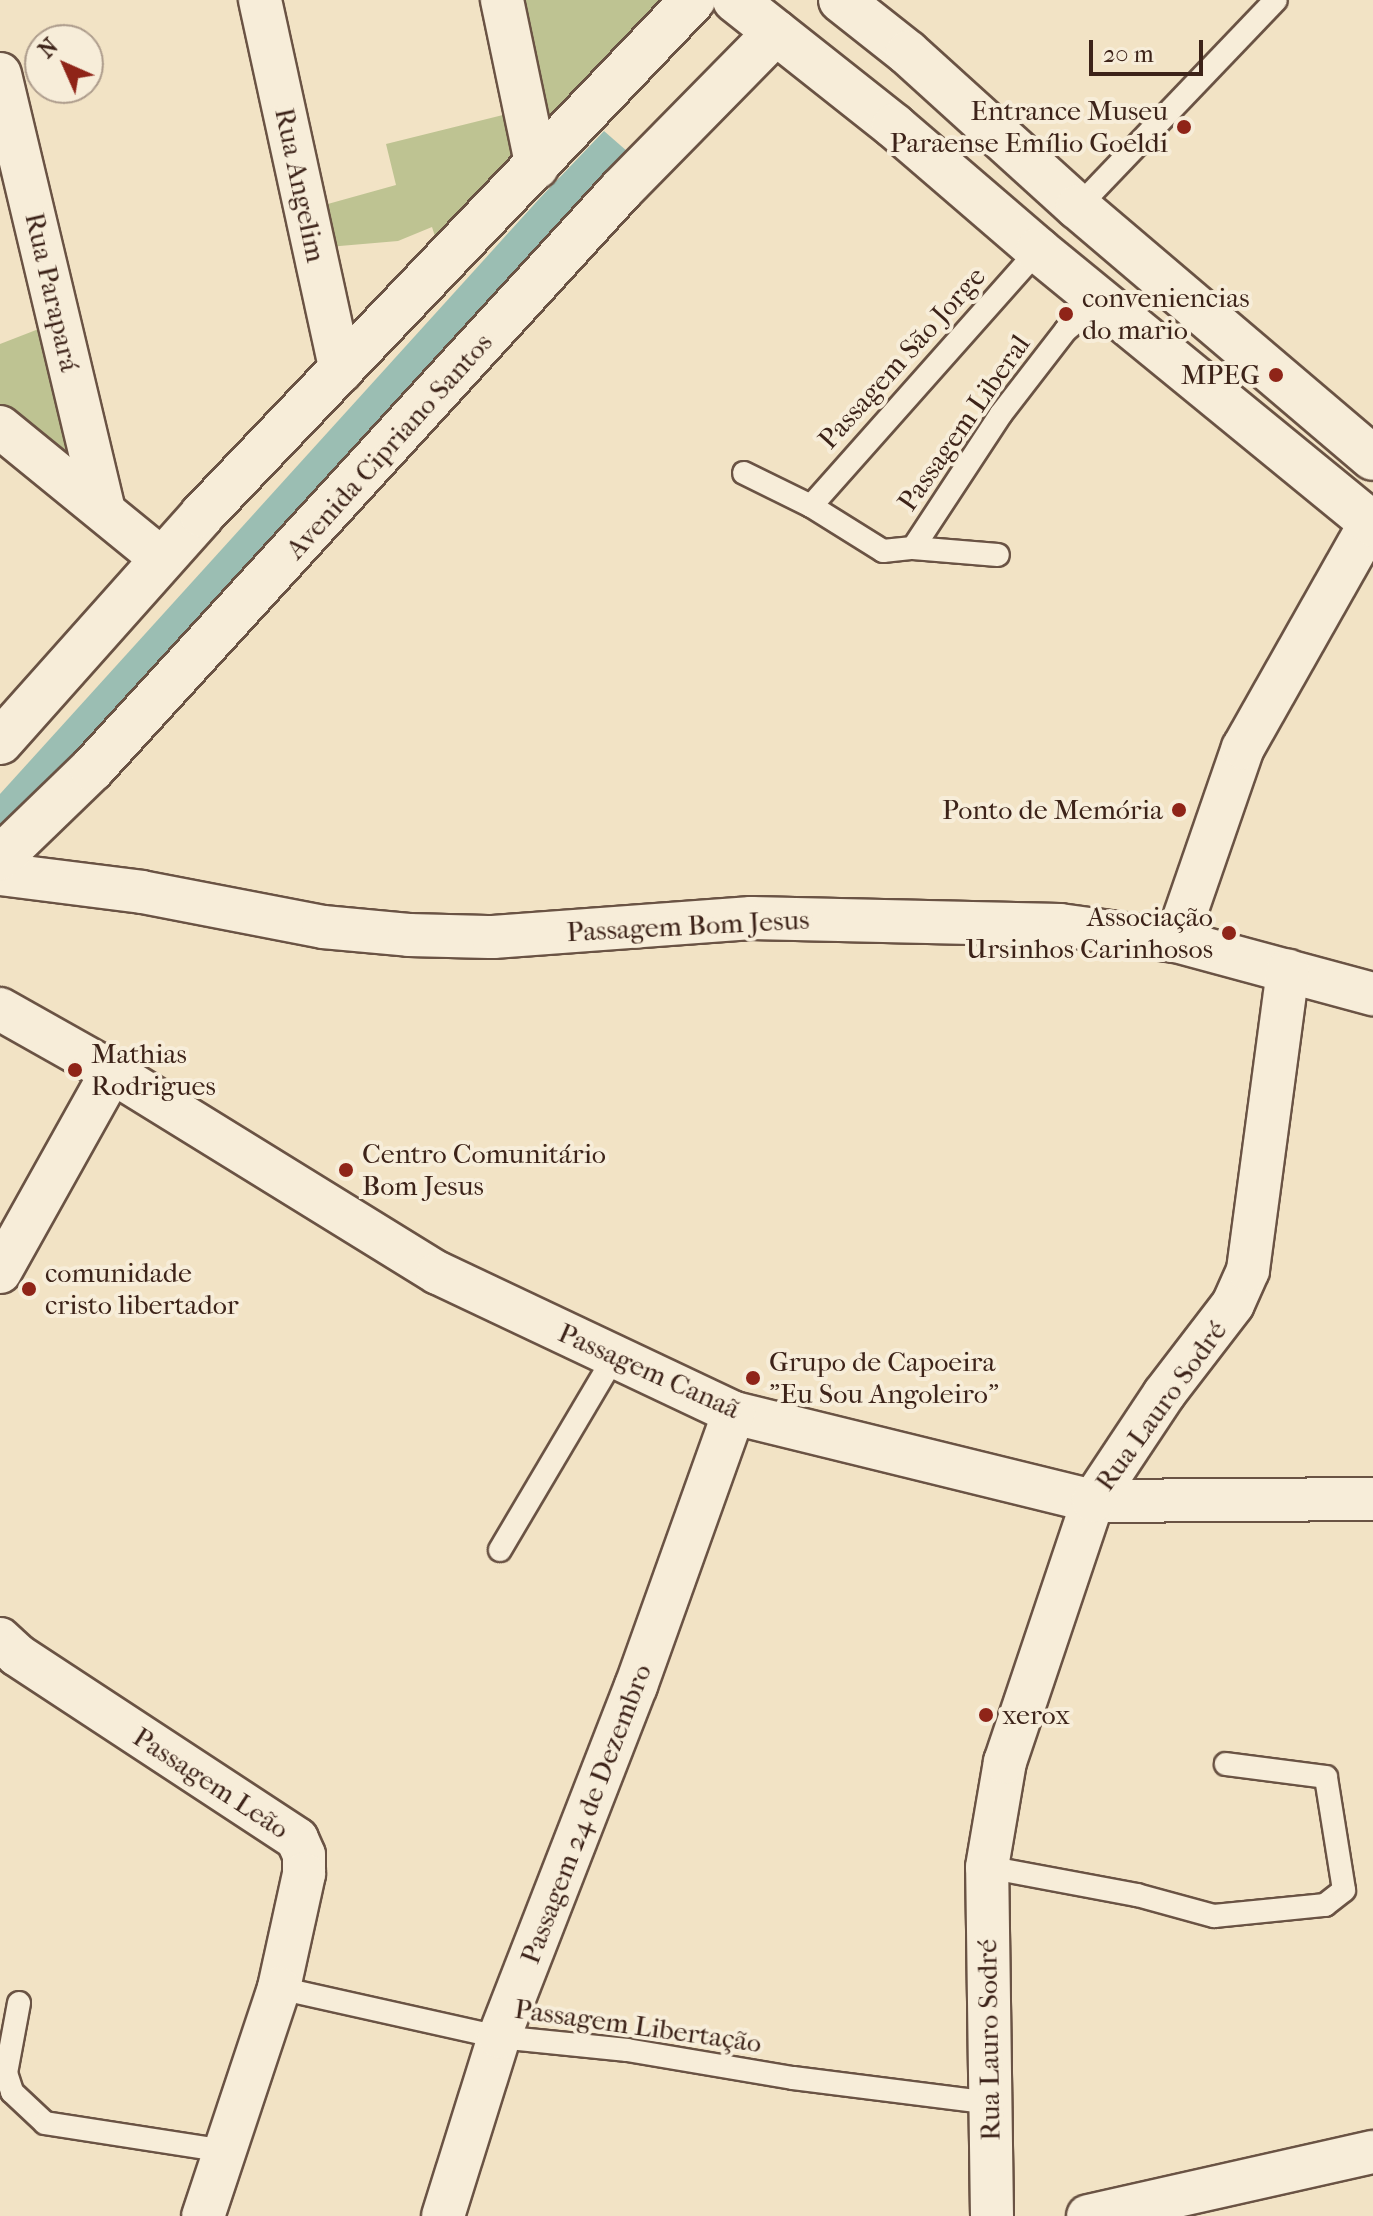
<!DOCTYPE html>
<html>
<head>
<meta charset="utf-8">
<style>
  body { margin:0 }
  #map { position:relative; width:1373px; height:2216px; overflow:hidden; background:#f2e3c5; font-family:"IM FELL French Canon",serif }
  div>[style] { position:absolute }
  [style*='--x'] { left:calc(var(--x)*1px); top:calc(var(--y)*1px); width:calc(var(--w)*1px); rotate:calc(var(--a)*1deg) }
  .green>* { inset:0; background:#bec392 }
  .water>* { inset:0; background:#9bbeb3 }
  .roads { filter:drop-shadow(2px 0 #6a5344) drop-shadow(-2px 0 #6a5344) drop-shadow(0 2px #6a5344) drop-shadow(0 -2px #6a5344) }
  .service>* { height:22px; margin:-11px; padding:0 11px; transform-origin:11px; border-radius:11px; background:#f7edd9 }
  .minor>* { height:42px; margin:-21px; padding:0 21px; transform-origin:21px; border-radius:21px; background:#f7edd9 }
  .tertiary>* { height:44px; margin:-22px; padding:0 22px; transform-origin:22px; border-radius:22px; background:#f7edd9 }
  .secondary>* { height:44px; margin:-22px; padding:0 22px; transform-origin:22px; border-radius:22px; background:#f7edd9 }
  .dots>* { width:22px; height:22px; translate:-50% -50%; box-sizing:border-box; border:4px solid #f7edd9; border-radius:50% }
  span { translate:-50% -50%; white-space:nowrap; text-align:center; line-height:1.15; -webkit-text-stroke:8px #f7edd9; paint-order:stroke }
  .poi-label { font-size:28px; color:#3d2319 }
  .right { translate:-100% -50%; text-align:right }
  .left { translate:0 -50%; text-align:left }
  .street-label { font-size:28px; color:#3d2319 }
  .north { position:absolute; left:24px; top:24px; width:80px; height:80px; box-sizing:border-box; background:#f7edd9; border:2px solid #ad9c8c; border-radius:50%; rotate:315deg; font-size:22px; font-weight:700; line-height:32px; text-align:center; color:#3d2319 }
  .north::after { content:''; display:block; margin:auto; width:28px; height:36px; background:#8f2418; clip-path:polygon(50% 0,100% 100%,50% 72%,0 100%) }
  .scale { position:absolute; left:1089px; top:40px; width:114px; height:36px; box-sizing:border-box; border:4px solid #3d2319; border-top:0; padding-left:10px; font-size:24px; line-height:28px; white-space:nowrap; color:#3d2319; -webkit-text-stroke:6px #f7edd9; paint-order:stroke }
</style>
</head>
<body>
<div id="map">
  <div class="green">
    <div style="clip-path:polygon(509px 0,677px 0,571px 120px,536px 127px)"></div>
    <div style="clip-path:polygon(511px 113px,528px 168px,441px 255px,432px 227px,398px 241px,328px 247px,317px 207px,396px 185px,386px 144px)"></div>
    <div style="clip-path:polygon(49px 325px,92px 492px,0 417px,0 344px)"></div>
  </div>
  <div class="water">
    <div style="clip-path:polygon(604px 131px,636px 159px,0 838px,0 794px,540px 198px)"></div>
  </div>
  <div class="roads">
    <div class="service">
      <div style="--x:1078;--y:207;--w:286;--a:-46.3"></div>
      <div style="--x:744;--y:473;--w:75;--a:26.2"></div>
      <div style="--x:811;--y:506;--w:85;--a:32"></div>
      <div style="--x:883;--y:551;--w:30;--a:-6"></div>
      <div style="--x:913;--y:548;--w:85;--a:4.7"></div>
      <div style="--x:811;--y:506;--w:342;--a:-48.4"></div>
      <div style="--x:913;--y:548;--w:160;--a:-56.7"></div>
      <div style="--x:1001;--y:414;--w:106;--a:-52.3"></div>
      <div style="--x:1066;--y:330;--w:45;--a:-39.6"></div>
      <div style="--x:500;--y:1550;--w:224;--a:-59.4"></div>
      <div style="--x:987;--y:1867;--w:153;--a:10.6"></div>
      <div style="--x:1137;--y:1895;--w:80;--a:15.3"></div>
      <div style="--x:1214;--y:1916;--w:112;--a:-5.7"></div>
      <div style="--x:1325;--y:1905;--w:24;--a:-38"></div>
      <div style="--x:1344;--y:1890;--w:114;--a:-99.1"></div>
      <div style="--x:1326;--y:1777;--w:101;--a:-172.6"></div>
      <div style="--x:279;--y:1988;--w:225;--a:12.6"></div>
      <div style="--x:499;--y:2037;--w:129;--a:5.8"></div>
      <div style="--x:627;--y:2050;--w:168;--a:9.6"></div>
      <div style="--x:793;--y:2078;--w:201;--a:7.2"></div>
      <div style="--x:19;--y:2003;--w:71;--a:100.5"></div>
      <div style="--x:6;--y:2073;--w:20;--a:72"></div>
      <div style="--x:12;--y:2092;--w:45;--a:43.2"></div>
      <div style="--x:45;--y:2123;--w:182;--a:8.8"></div>
    </div>
    <div class="minor">
      <div style="--x:260;--y:0;--w:380;--a:77.7"></div>
      <div style="--x:502;--y:0;--w:171;--a:78.2"></div>
      <div style="--x:0;--y:74;--w:448;--a:76.6"></div>
      <div style="--x:0;--y:427;--w:210;--a:39.2"></div>
      <div style="--x:0;--y:874;--w:143;--a:7.2"></div>
      <div style="--x:142;--y:892;--w:184;--a:10.9"></div>
      <div style="--x:323;--y:927;--w:86;--a:5.3"></div>
      <div style="--x:409;--y:935;--w:84;--a:1.4"></div>
      <div style="--x:493;--y:937;--w:259;--a:-4.2"></div>
      <div style="--x:751;--y:918;--w:309;--a:1.3"></div>
      <div style="--x:1060;--y:925;--w:117;--a:7.9"></div>
      <div style="--x:1176;--y:941;--w:204;--a:15.1"></div>
      <div style="--x:1176;--y:941;--w:204;--a:-70.9"></div>
      <div style="--x:1243;--y:748;--w:260;--a:-60.5"></div>
      <div style="--x:0;--y:1009;--w:129;--a:29.4"></div>
      <div style="--x:112;--y:1072;--w:383;--a:31.7"></div>
      <div style="--x:438;--y:1273;--w:327;--a:25.3"></div>
      <div style="--x:734;--y:1413;--w:370;--a:13.8"></div>
      <div style="--x:1093;--y:1501;--w:280;--a:-0.4"></div>
      <div style="--x:0;--y:1272;--w:229;--a:-60.8"></div>
      <div style="--x:0;--y:1639;--w:23;--a:43"></div>
      <div style="--x:17;--y:1655;--w:335;--a:33.3"></div>
      <div style="--x:297;--y:1839;--w:17;--a:66"></div>
      <div style="--x:304;--y:1855;--w:19;--a:90"></div>
      <div style="--x:304;--y:1874;--w:117;--a:102.4"></div>
      <div style="--x:279;--y:1988;--w:240;--a:108.4"></div>
      <div style="--x:443;--y:2216;--w:188;--a:-72.6"></div>
      <div style="--x:499;--y:2037;--w:377;--a:-68.7"></div>
      <div style="--x:636;--y:1686;--w:290;--a:-70.3"></div>
      <div style="--x:992;--y:2216;--w:349;--a:-90.8"></div>
      <div style="--x:987;--y:1867;--w:107;--a:-80.3"></div>
      <div style="--x:1005;--y:1762;--w:275;--a:-71.4"></div>
      <div style="--x:1093;--y:1501;--w:128;--a:-56.4"></div>
      <div style="--x:1164;--y:1394;--w:113;--a:-52.5"></div>
      <div style="--x:1233;--y:1304;--w:37;--a:-66"></div>
      <div style="--x:1248;--y:1270;--w:302;--a:-82.4"></div>
      <div style="--x:1088;--y:2216;--w:292;--a:-12.7"></div>
    </div>
    <div class="tertiary">
      <div style="--x:0;--y:742;--w:304;--a:-48.3"></div>
      <div style="--x:202;--y:515;--w:712;--a:-46.37"></div>
      <div style="--x:0;--y:858;--w:128;--a:-44.1"></div>
      <div style="--x:92;--y:769;--w:784;--a:-47.58"></div>
      <div style="--x:621;--y:190;--w:221;--a:-45.5"></div>
    </div>
    <div class="secondary">
      <div style="--x:735;--y:0;--w:203;--a:38.4"></div>
      <div style="--x:894;--y:126;--w:190;--a:40.7"></div>
      <div style="--x:1038;--y:250;--w:433;--a:39.3"></div>
      <div style="--x:841;--y:0;--w:85;--a:38.3"></div>
      <div style="--x:908;--y:53;--w:229;--a:42.2"></div>
      <div style="--x:1078;--y:207;--w:387;--a:40.4"></div>
    </div>
  </div>
  <div class="dots">
    <div style="left:1184px;top:127px;background:#8f2418"></div>
    <div style="left:1066px;top:314px;background:#8f2418"></div>
    <div style="left:1276px;top:375px;background:#8f2418"></div>
    <div style="left:1179px;top:810px;background:#8f2418"></div>
    <div style="left:1229px;top:933px;background:#8f2418"></div>
    <div style="left:75px;top:1070px;background:#8f2418"></div>
    <div style="left:346px;top:1170px;background:#8f2418"></div>
    <div style="left:29px;top:1289px;background:#8f2418"></div>
    <div style="left:753px;top:1378px;background:#8f2418"></div>
    <div style="left:986px;top:1715px;background:#8f2418"></div>
  </div>
  <div class="poi-label">
    <span class="right" style="left:1168px;top:127px">Entrance Museu<br>Paraense Emílio Goeldi</span>
    <span class="left" style="left:1082px;top:314px">conveniencias<br>do mario</span>
    <span class="right" style="left:1260px;top:375px">MPEG</span>
    <span class="right" style="left:1163px;top:810px">Ponto de Memória</span>
    <span class="right" style="left:1213px;top:933px">Associação<br>Ursinhos Carinhosos</span>
    <span class="left" style="left:91px;top:1070px">Mathias<br>Rodrigues</span>
    <span class="left" style="left:362px;top:1170px">Centro Comunitário<br>Bom Jesus</span>
    <span class="left" style="left:45px;top:1289px">comunidade<br>cristo libertador</span>
    <span class="left" style="left:769px;top:1378px">Grupo de Capoeira<br>"Eu Sou Angoleiro"</span>
    <span class="left" style="left:1002px;top:1715px">xerox</span>
  </div>
  <div class="street-label">
    <span style="left:300px;top:185px;rotate:78deg">Rua Angelim</span>
    <span style="left:52px;top:292px;rotate:77deg">Rua Parapará</span>
    <span style="left:902px;top:358px;rotate:-48deg">Passagem São Jorge</span>
    <span style="left:964px;top:423px;rotate:-55deg">Passagem Liberal</span>
    <span style="left:389px;top:446px;rotate:-48deg">Avenida Cipriano Santos</span>
    <span style="left:688px;top:926px;rotate:-3deg">Passagem Bom Jesus</span>
    <span style="left:649px;top:1371px;rotate:24deg">Passagem Canaã</span>
    <span style="left:1161px;top:1406px;rotate:-54deg">Rua Lauro Sodré</span>
    <span style="left:211px;top:1783px;rotate:33deg">Passagem Leão</span>
    <span style="left:586px;top:1814px;rotate:-69deg">Passagem 24 de Dezembro</span>
    <span style="left:638px;top:2026px;rotate:8deg">Passagem Libertação</span>
    <span style="left:989px;top:2040px;rotate:-91deg">Rua Lauro Sodré</span>
  </div>
  <div class="north">N</div>
  <div class="scale">20 m</div>
</div>
</body>
</html>
